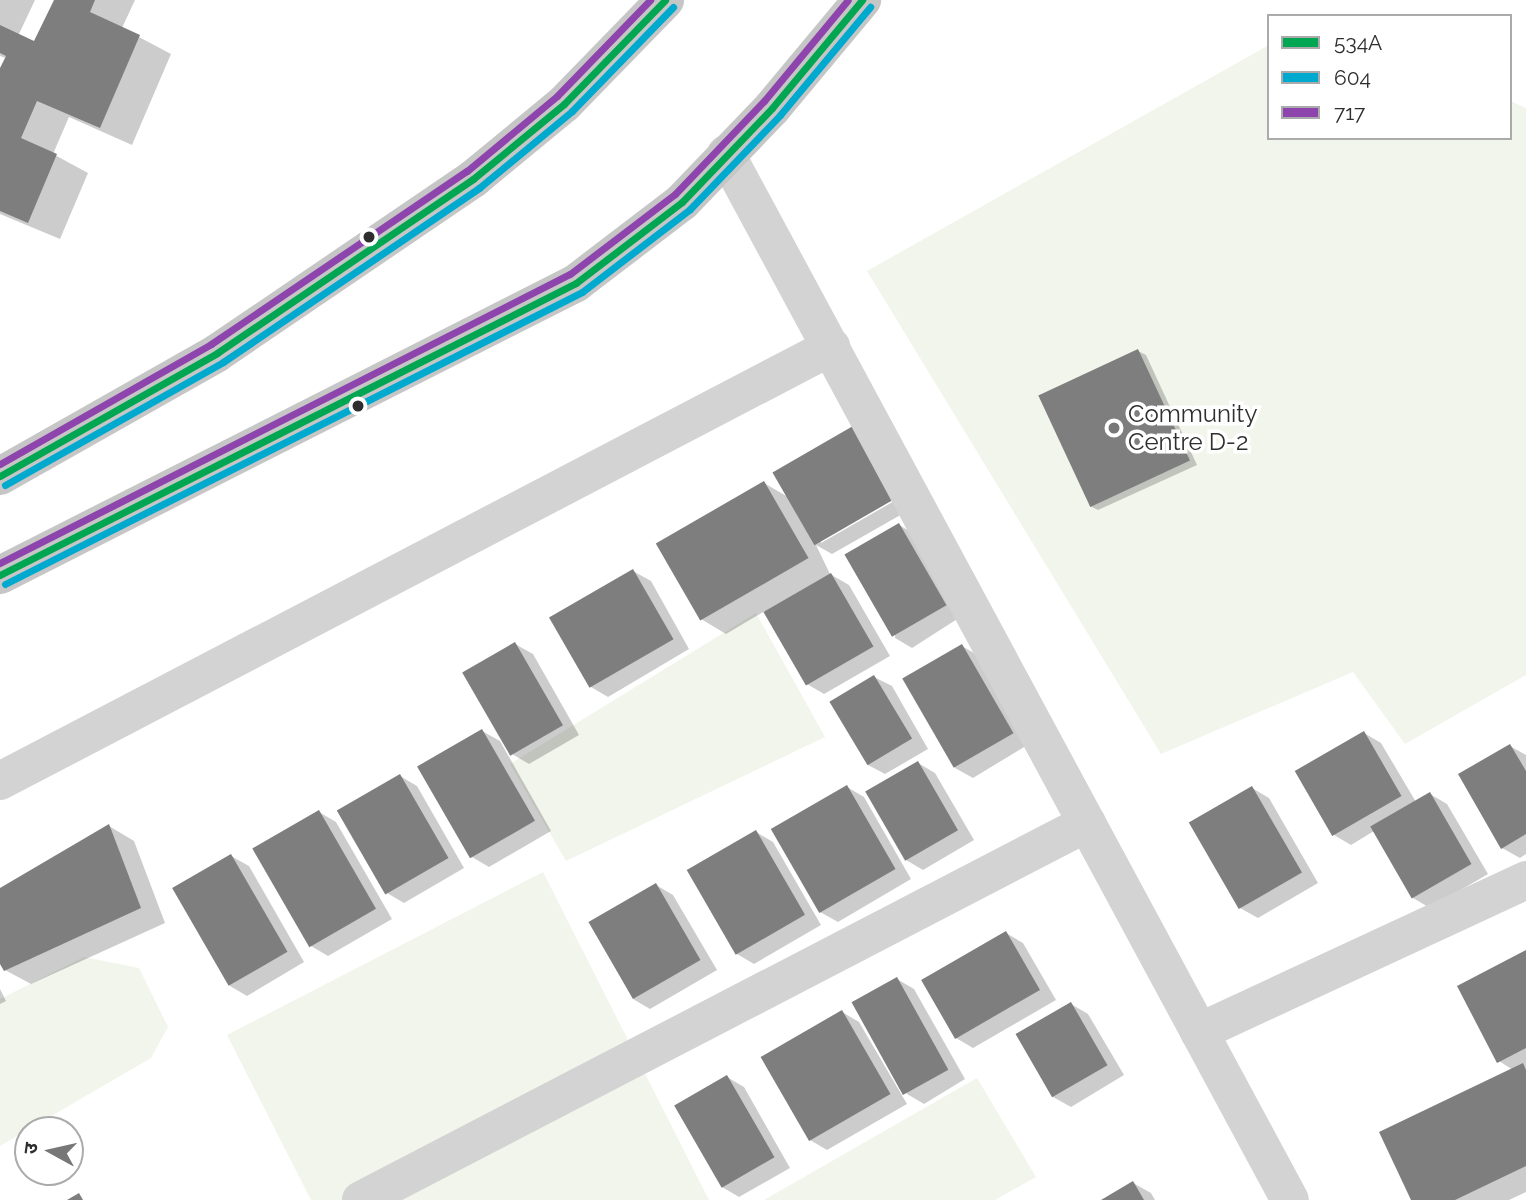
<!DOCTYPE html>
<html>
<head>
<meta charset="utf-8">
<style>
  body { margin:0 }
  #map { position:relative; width:1526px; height:1200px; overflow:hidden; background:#fff; font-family:Raleway,"Noto Sans Devanagari",sans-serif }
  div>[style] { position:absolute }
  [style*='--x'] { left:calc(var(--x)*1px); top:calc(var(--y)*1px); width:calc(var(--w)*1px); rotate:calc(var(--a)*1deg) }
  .green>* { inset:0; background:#f2f5eb }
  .shadow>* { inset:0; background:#0003 }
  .building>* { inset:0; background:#7e7e7e; transform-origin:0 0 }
  .minor>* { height:38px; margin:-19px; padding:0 19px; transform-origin:19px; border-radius:19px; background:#d3d3d3 }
  .major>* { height:38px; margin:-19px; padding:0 19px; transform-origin:19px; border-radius:19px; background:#c6c6c6 }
  .bus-1>* { height:7px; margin:-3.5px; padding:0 3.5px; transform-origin:3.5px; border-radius:3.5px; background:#00a651 }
  .bus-2>* { height:7px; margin:-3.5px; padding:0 3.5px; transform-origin:3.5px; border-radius:3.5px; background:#00a9ce }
  .bus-3>* { height:7px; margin:-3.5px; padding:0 3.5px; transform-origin:3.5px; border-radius:3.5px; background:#8e44ad }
  .dots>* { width:19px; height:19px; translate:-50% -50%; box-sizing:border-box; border:4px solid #fff; border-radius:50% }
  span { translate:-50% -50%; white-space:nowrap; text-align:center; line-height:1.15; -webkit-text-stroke:7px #fff; paint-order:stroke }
  .poi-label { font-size:24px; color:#2e2e2e }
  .left { translate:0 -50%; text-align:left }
  .legend { position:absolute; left:1267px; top:14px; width:245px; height:126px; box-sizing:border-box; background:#fff; border:2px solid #ababab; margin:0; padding:9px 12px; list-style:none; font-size:21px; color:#2e2e2e }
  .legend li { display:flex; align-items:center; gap:14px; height:35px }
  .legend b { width:35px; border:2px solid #ababab }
  .north { position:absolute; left:14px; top:1116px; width:70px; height:70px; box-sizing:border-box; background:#fff; border:2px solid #ababab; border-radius:50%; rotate:278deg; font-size:19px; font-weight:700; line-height:28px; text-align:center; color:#2e2e2e }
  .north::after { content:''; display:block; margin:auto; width:24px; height:32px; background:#777; clip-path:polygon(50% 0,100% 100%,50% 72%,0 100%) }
</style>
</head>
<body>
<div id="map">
  <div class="green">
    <div style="clip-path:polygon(1269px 45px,1269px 138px,1510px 138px,1510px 101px,1526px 108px,1526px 675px,1405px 744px,1353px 672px,1161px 754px,867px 271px)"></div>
    <div style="clip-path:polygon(756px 613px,825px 737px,566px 861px,510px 764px)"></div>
    <div style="clip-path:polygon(543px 872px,709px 1200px,311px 1200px,227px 1035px)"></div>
    <div style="clip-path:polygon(84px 957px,139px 968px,168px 1027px,151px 1058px,0 1146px,0 999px)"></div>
    <div style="clip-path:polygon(977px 1078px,1036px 1177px,995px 1200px,764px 1200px)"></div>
  </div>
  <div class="shadow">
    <div style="clip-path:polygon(0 0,35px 0,18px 36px,35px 44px,56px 0,135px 0,122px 28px,171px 54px,132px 145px,69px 117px,53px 154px,88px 173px,60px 239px,0 214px,0 72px,6px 58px,0 56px)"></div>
    <div style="clip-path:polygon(1138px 351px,1146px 355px,1197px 465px,1098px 510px,1090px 506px)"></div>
    <div style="clip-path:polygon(evenodd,853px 428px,870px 438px,911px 509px,832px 554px,816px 545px,830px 574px,849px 585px,890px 656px,824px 694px,807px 684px,765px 611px,726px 634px,701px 619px,658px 544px,764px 483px,788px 497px,774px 473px,853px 428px,901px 493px,903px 496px,821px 543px,821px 539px,901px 493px)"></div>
    <div style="clip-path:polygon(899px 525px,916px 535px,962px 616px,912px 648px,895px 638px)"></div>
    <div style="clip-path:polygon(633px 571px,651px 581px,689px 649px,608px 697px,591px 687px)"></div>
    <div style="clip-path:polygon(515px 644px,533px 654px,579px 735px,529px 764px,512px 754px,465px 673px)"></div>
    <div style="clip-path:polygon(962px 646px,979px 656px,1029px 744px,973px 778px,955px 768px)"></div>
    <div style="clip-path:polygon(874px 677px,892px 686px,928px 749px,885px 774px,868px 765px)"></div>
    <div style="clip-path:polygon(482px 731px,500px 741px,551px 831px,489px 867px,472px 857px)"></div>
    <div style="clip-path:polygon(1364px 733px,1381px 743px,1416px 802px,1430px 794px,1447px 804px,1488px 874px,1430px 908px,1413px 898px,1374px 831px,1351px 845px,1334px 835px)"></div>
    <div style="clip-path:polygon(1510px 746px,1526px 755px,1526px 854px,1520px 858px,1502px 848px)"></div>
    <div style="clip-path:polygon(918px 763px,935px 773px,974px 840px,923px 870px,906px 860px)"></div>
    <div style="clip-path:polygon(400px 776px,417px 786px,464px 868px,404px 903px,387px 893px)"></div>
    <div style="clip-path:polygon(847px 787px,864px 797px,911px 879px,838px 922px,820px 912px)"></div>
    <div style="clip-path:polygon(1252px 788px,1269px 798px,1318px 883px,1258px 918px,1240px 908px)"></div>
    <div style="clip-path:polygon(319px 812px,336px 822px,392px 919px,328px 956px,311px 946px)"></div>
    <div style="clip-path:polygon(109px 826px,134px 841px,165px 923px,31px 984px,5px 970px,0 961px,0 890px)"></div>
    <div style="clip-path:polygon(756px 832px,773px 842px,821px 925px,754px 964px,737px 954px)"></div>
    <div style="clip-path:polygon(231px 856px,249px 866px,304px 962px,247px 996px,230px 986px)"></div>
    <div style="clip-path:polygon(656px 885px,673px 895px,717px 970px,650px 1009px,633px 999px)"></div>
    <div style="clip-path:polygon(1006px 933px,1023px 943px,1056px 1000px,973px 1048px,956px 1038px)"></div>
    <div style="clip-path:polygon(1526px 952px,1526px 1192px,1509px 1200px,1413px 1200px,1513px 1070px,1499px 1061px)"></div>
    <div style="clip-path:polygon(897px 979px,914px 989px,965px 1079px,924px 1104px,907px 1094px)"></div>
    <div style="clip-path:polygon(0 989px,6px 1001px,0 1004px)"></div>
    <div style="clip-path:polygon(1071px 1004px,1088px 1014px,1124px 1075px,1071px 1107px,1053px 1097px)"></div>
    <div style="clip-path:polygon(842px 1012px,859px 1022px,907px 1104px,827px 1150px,810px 1140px)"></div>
    <div style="clip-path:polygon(727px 1077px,744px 1087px,790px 1168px,739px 1197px,722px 1187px)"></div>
    <div style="clip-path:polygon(1133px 1183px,1151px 1193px,1155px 1200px,1105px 1200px)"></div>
  </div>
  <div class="building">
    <div style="clip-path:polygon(54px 0,95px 0,90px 12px,140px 35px,100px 128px,37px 101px,21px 138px,57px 154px,28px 223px,0 211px,0 68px,6px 56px,0 53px,0 25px,34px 41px)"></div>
    <div style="left:1138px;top:349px;width:123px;height:110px;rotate:65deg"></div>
    <div style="left:853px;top:426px;width:84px;height:93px;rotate:60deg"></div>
    <div style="left:764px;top:481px;width:89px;height:125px;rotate:60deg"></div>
    <div style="left:899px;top:523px;width:95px;height:63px;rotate:60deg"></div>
    <div style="left:633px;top:569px;width:81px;height:97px;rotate:60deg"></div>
    <div style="left:831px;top:573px;width:85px;height:78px;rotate:60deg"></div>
    <div style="left:515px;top:642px;width:96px;height:61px;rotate:60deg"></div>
    <div style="left:962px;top:644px;width:103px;height:69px;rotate:60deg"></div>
    <div style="left:874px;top:675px;width:74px;height:52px;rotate:59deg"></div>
    <div style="left:482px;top:729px;width:106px;height:75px;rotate:60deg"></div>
    <div style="left:1364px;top:731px;width:75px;height:80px;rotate:60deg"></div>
    <div style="clip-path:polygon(1510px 744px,1526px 771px,1526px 834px,1501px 849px,1458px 774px)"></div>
    <div style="left:918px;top:761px;width:80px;height:61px;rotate:60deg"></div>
    <div style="left:400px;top:774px;width:97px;height:73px;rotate:60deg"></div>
    <div style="left:847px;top:785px;width:97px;height:88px;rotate:60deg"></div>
    <div style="left:1252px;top:786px;width:100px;height:73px;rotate:60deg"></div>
    <div style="left:1430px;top:792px;width:83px;height:69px;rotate:60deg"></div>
    <div style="left:319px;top:810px;width:114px;height:77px;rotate:60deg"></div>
    <div style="clip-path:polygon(109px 824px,141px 908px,4px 971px,0 964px,0 888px)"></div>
    <div style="left:756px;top:830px;width:98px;height:80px;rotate:60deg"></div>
    <div style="left:231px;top:854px;width:113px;height:68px;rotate:60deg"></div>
    <div style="left:656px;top:883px;width:89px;height:78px;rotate:60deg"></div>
    <div style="left:1006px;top:931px;width:68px;height:98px;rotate:60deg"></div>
    <div style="clip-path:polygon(1526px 950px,1526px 1048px,1497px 1063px,1457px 986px)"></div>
    <div style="left:897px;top:977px;width:106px;height:52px;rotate:61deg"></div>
    <div style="left:1071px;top:1002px;width:73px;height:64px;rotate:60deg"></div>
    <div style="left:842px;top:1010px;width:97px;height:94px;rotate:60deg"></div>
    <div style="clip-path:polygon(1523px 1063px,1526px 1070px,1526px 1166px,1455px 1200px,1411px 1200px,1379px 1132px)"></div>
    <div style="left:727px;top:1075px;width:95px;height:61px;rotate:60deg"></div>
    <div style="clip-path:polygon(1133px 1181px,1144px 1200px,1101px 1200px)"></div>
    <div style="clip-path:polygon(79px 1193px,83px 1200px,67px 1200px)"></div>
  </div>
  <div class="minor">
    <div style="--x:726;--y:154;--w:1188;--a:61.67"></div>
    <div style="--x:0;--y:781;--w:938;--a:-27.58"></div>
    <div style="--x:1199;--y:1032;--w:361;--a:-24.9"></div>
    <div style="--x:361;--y:1200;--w:818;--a:-27.44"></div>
  </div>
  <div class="major">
    <div style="--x:0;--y:476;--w:249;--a:-29.5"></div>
    <div style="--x:217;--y:353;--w:310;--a:-34.2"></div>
    <div style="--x:473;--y:179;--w:118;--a:-39.5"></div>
    <div style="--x:564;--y:104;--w:145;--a:-45.8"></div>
    <div style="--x:0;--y:575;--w:646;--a:-26.88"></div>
    <div style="--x:576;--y:283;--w:133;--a:-37.4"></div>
    <div style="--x:682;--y:202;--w:130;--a:-46.2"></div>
    <div style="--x:772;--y:108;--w:141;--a:-50.2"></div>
  </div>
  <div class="bus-1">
    <div style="--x:0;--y:476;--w:249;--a:-29.5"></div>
    <div style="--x:217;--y:353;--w:310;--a:-34.2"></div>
    <div style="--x:473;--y:179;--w:118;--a:-39.5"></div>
    <div style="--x:564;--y:104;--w:145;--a:-45.8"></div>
    <div style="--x:0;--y:575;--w:646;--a:-26.88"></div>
    <div style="--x:576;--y:283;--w:133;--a:-37.4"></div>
    <div style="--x:682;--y:202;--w:130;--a:-46.2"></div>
    <div style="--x:772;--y:108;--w:141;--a:-50.2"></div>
  </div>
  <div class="bus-2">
    <div style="--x:5;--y:485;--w:250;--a:-29.4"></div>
    <div style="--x:223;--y:362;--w:310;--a:-34.2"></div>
    <div style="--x:479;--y:188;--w:121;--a:-39.6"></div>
    <div style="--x:572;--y:111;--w:145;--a:-45.8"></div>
    <div style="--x:5;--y:584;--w:647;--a:-26.84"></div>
    <div style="--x:582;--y:292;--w:136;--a:-37.5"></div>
    <div style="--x:690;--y:209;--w:130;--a:-46.2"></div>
    <div style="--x:780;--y:115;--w:141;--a:-50.2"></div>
  </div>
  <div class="bus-3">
    <div style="--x:0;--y:464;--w:243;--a:-29.6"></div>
    <div style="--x:211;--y:344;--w:309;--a:-34.1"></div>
    <div style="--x:467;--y:171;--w:117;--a:-39.8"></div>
    <div style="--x:557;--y:96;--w:134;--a:-45.9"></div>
    <div style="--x:0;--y:563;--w:639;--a:-26.89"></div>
    <div style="--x:570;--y:274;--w:132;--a:-37.3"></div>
    <div style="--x:675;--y:194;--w:129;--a:-46.3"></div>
    <div style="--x:764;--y:101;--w:131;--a:-50.3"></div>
  </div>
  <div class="dots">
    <div style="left:369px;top:237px;background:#2e2e2e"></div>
    <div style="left:358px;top:406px;background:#2e2e2e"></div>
    <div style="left:1114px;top:428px;background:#777"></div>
  </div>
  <div class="poi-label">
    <span class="left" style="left:1128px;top:428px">Community<br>Centre D-2</span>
  </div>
  <ul class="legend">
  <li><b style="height:9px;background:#00a651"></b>534A</li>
  <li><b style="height:9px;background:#00a9ce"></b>604</li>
  <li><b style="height:9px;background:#8e44ad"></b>717</li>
  </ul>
  <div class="north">उ</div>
</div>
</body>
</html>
